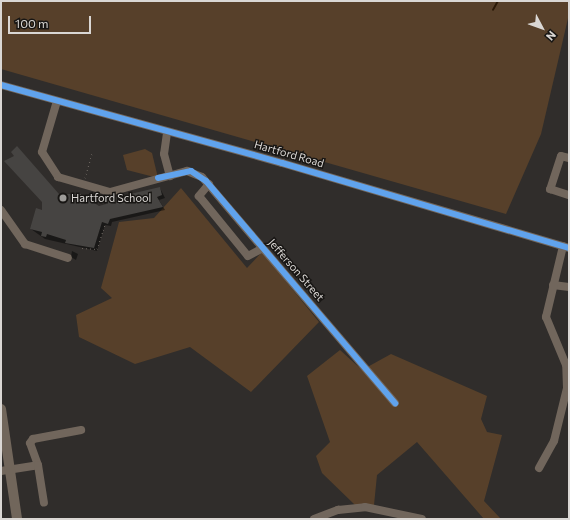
<!DOCTYPE html>
<html>
<head>
<meta charset="utf-8">
<style>
  body { margin:0 }
  #map { position:relative; width:570px; height:520px; overflow:hidden; background:#302d2b; font-family:Commissioner,sans-serif }
  div>[style] { position:absolute }
  [style*='--x'] { left:calc(var(--x)*1px); top:calc(var(--y)*1px); width:calc(var(--w)*1px); rotate:calc(var(--a)*1deg) }
  .green>* { inset:0; background:#57402a }
  .shadow>* { inset:0; background:#0007 }
  .stream>* { height:1.5px; margin:-0.75px; padding:0 0.75px; transform-origin:0.75px; border-radius:0.75px; background:#2b1907 }
  .building>* { inset:0; background:#464442 }
  .path>* { height:1px; margin-top:-0.5px; transform-origin:0; background:repeating-linear-gradient(90deg,#6c6660 0 1px,transparent 0 4px) }
  .minor>* { height:8px; margin:-4px; padding:0 4px; transform-origin:4px; border-radius:4px; background:#71665c }
  .major>* { height:10px; margin:-5px; padding:0 5px; transform-origin:5px; border-radius:5px; background:#71665b }
  .cycleway>* { height:6px; margin:-3px; padding:0 3px; transform-origin:3px; border-radius:3px; background:#60a3ed }
  .dots>* { width:11px; height:11px; translate:-50% -50%; box-sizing:border-box; border:2px solid #181614; border-radius:50% }
  span { translate:-50% -50%; white-space:nowrap; text-align:center; line-height:1.15; -webkit-text-stroke:3px #181614; paint-order:stroke }
  .street-label { font-size:11px; color:#dad7d4 }
  .poi-label { font-size:11px; color:#dad7d4 }
  .left { translate:0 -50%; text-align:left }
  .frame { position:absolute; inset:0; border:2px solid #dad7d4; pointer-events:none }
  .north { position:absolute; left:522px; top:8px; width:40px; height:40px; -webkit-text-stroke:3px #181614; paint-order:stroke; rotate:131deg; font-size:11px; font-weight:700; line-height:16px; text-align:center; color:#dad7d4 }
  .north::after { content:''; display:block; margin:auto; width:14px; height:18px; background:#dad7d4; clip-path:polygon(50% 0,100% 100%,50% 72%,0 100%) }
  .scale { position:absolute; left:8px; top:16px; width:83px; height:18px; box-sizing:border-box; border:2px solid #dad7d4; border-top:0; padding-left:5px; font-size:12px; line-height:14px; white-space:nowrap; color:#dad7d4; -webkit-text-stroke:3px #181614; paint-order:stroke }
</style>
</head>
<body>
<div id="map">
  <div class="green">
    <div style="clip-path:polygon(1px 1px,569px 1px,569px 14px,541px 134px,506px 214px,1px 69px)"></div>
    <div style="clip-path:polygon(145px 149px,152px 153px,158px 178px,127px 170px,123px 155px)"></div>
    <div style="clip-path:polygon(181px 188px,247px 268px,262px 252px,319px 322px,251px 392px,190px 347px,135px 364px,79px 337px,76px 315px,112px 298px,101px 288px,119px 222px,154px 218px)"></div>
    <div style="clip-path:polygon(340px 350px,362px 370px,391px 354px,487px 396px,481px 419px,487px 432px,502px 435px,484px 501px,501px 519px,484px 519px,417px 442px,377px 475px,374px 505px,355px 505px,322px 473px,316px 456px,330px 442px,307px 376px)"></div>
  </div>
  <div class="shadow">
    <div style="clip-path:polygon(160px 188px,165px 198px,159px 200px,165px 210px,112px 222px,111px 226px,105px 225px,97px 251px,45px 239px,31px 229px,59px 195px,98px 207px)"></div>
    <div style="clip-path:polygon(72px 251px,78px 254px,76px 260px,71px 257px)"></div>
  </div>
  <div class="stream">
    <div style="--x:493;--y:10;--w:10;--a:-61"></div>
  </div>
  <div class="building">
    <div style="clip-path:polygon(17px 146px,59px 194px,80px 194px,99px 206px,106px 204px,105px 200px,160px 187px,162px 195px,157px 197px,163px 207px,110px 219px,108px 224px,102px 222px,94px 248px,65px 243px,66px 240px,47px 234px,46px 237px,41px 236px,42px 232px,30px 229px,36px 208px,42px 210px,42px 202px,4px 161px,14px 156px,11px 152px)"></div>
  </div>
  <div class="path">
    <div style="--x:85;--y:178;--w:26;--a:-74"></div>
    <div style="--x:80;--y:194;--w:3;--a:-72"></div>
    <div style="--x:82;--y:248;--w:15;--a:4"></div>
    <div style="--x:97;--y:249;--w:26;--a:-72"></div>
  </div>
  <div class="minor">
    <div style="--x:1;--y:85;--w:292;--a:15.5"></div>
    <div style="--x:282;--y:163;--w:299;--a:16.5"></div>
    <div style="--x:57;--y:101;--w:53;--a:106.4"></div>
    <div style="--x:42;--y:152;--w:30;--a:57"></div>
    <div style="--x:58;--y:177;--w:54;--a:16.1"></div>
    <div style="--x:110;--y:192;--w:80;--a:-15.3"></div>
    <div style="--x:187;--y:171;--w:16;--a:22"></div>
    <div style="--x:202;--y:177;--w:297;--a:49.5"></div>
    <div style="--x:167;--y:133;--w:21;--a:98"></div>
    <div style="--x:164;--y:154;--w:23;--a:75"></div>
    <div style="--x:569;--y:158;--w:8;--a:-166"></div>
    <div style="--x:561;--y:156;--w:35;--a:108"></div>
    <div style="--x:550;--y:189;--w:20;--a:18"></div>
    <div style="--x:209;--y:184;--w:16;--a:130"></div>
    <div style="--x:199;--y:196;--w:77;--a:50.8"></div>
    <div style="--x:248;--y:256;--w:17;--a:-28"></div>
    <div style="--x:1;--y:210;--w:42;--a:54.8"></div>
    <div style="--x:25;--y:244;--w:45;--a:18"></div>
    <div style="--x:553;--y:285;--w:16;--a:7"></div>
    <div style="--x:38;--y:465;--w:23;--a:-110"></div>
    <div style="--x:30;--y:443;--w:5;--a:-53"></div>
    <div style="--x:33;--y:439;--w:49;--a:-10.6"></div>
    <div style="--x:539;--y:468;--w:31;--a:-61"></div>
    <div style="--x:554;--y:441;--w:55;--a:-76.2"></div>
    <div style="--x:567;--y:388;--w:23;--a:-92"></div>
    <div style="--x:566;--y:365;--w:52;--a:-112.6"></div>
    <div style="--x:546;--y:317;--w:73;--a:-76.5"></div>
    <div style="--x:1;--y:471;--w:37;--a:-9"></div>
    <div style="--x:38;--y:465;--w:38;--a:81"></div>
    <div style="--x:314;--y:519;--w:26;--a:-21"></div>
    <div style="--x:338;--y:510;--w:27;--a:-6"></div>
    <div style="--x:365;--y:507;--w:58;--a:11.9"></div>
  </div>
  <div class="major">
    <div style="--x:1;--y:409;--w:111;--a:81.7"></div>
  </div>
  <div class="cycleway">
    <div style="--x:1;--y:85;--w:292;--a:15.5"></div>
    <div style="--x:282;--y:163;--w:299;--a:16.5"></div>
    <div style="--x:158;--y:178;--w:34;--a:-12"></div>
    <div style="--x:191;--y:171;--w:18;--a:34"></div>
    <div style="--x:206;--y:181;--w:292;--a:49.6"></div>
  </div>
  <div class="dots">
    <div style="left:63px;top:198px;background:#9e9c99"></div>
  </div>
  <div class="street-label">
    <span style="left:289px;top:154px;rotate:16deg">Hartford Road</span>
    <span style="left:296px;top:270px;rotate:49deg">Jefferson Street</span>
  </div>
  <div class="poi-label">
    <span class="left" style="left:71px;top:198px">Hartford School</span>
  </div>
  <div class="frame"></div>
  <div class="north">N</div>
  <div class="scale">100 m</div>
</div>
</body>
</html>
